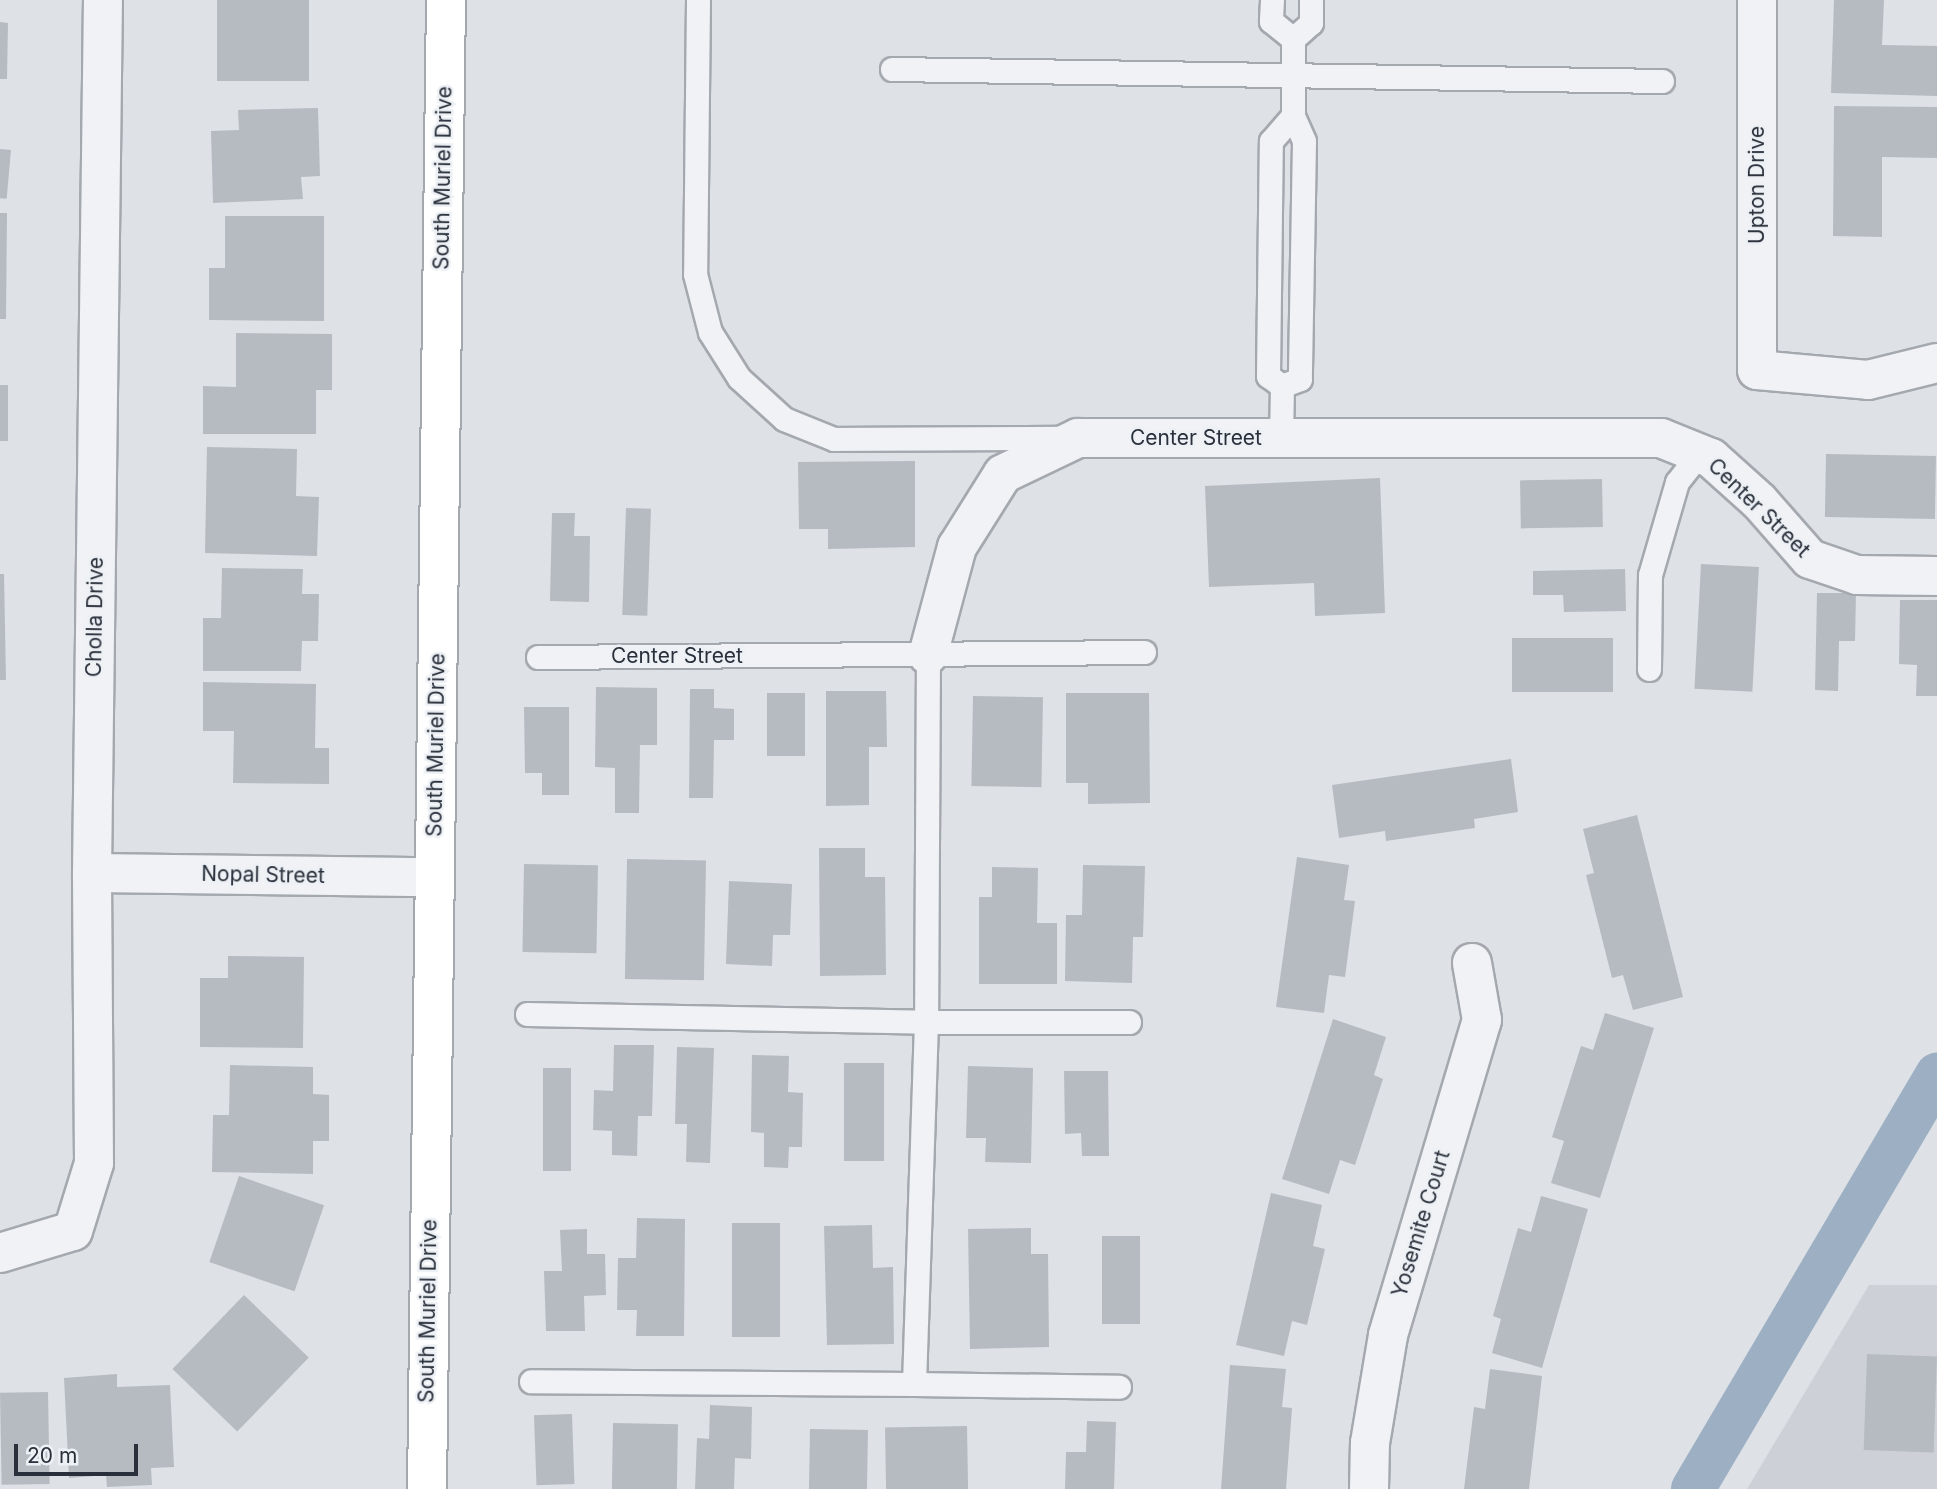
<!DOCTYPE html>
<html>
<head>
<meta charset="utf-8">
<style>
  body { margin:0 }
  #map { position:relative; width:1937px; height:1489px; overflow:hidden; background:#dee1e6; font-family:Inter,sans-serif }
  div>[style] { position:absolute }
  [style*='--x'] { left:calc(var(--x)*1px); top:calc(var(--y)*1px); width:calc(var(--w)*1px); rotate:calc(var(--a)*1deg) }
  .built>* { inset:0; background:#cdd1d7 }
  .canal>* { height:44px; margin:-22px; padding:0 22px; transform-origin:22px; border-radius:22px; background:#9db0c3 }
  .building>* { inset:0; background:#b6bbc2; transform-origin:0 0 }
  .roads { filter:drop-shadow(2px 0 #a4a8af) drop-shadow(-2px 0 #a4a8af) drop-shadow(0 2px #a4a8af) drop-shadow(0 -2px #a4a8af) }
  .service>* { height:23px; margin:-11.5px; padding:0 11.5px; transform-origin:11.5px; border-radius:11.5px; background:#f0f2f5 }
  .minor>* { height:38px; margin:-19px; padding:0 19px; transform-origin:19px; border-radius:19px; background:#f0f2f5 }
  .secondary>* { height:38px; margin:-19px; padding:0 19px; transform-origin:19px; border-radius:19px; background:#fff }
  span { translate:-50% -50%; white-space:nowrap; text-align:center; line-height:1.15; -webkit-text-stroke:5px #edf0f4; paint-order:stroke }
  .street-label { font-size:21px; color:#29303b }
  .scale { position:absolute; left:14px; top:1444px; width:124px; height:32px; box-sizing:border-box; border:4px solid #29303b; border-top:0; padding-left:9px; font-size:21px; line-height:24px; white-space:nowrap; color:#29303b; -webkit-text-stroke:5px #edf0f4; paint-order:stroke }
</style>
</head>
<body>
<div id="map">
  <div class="built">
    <div style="clip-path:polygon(1869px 1285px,1937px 1285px,1937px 1489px,1747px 1489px)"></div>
  </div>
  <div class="canal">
    <div style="--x:1693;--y:1489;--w:481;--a:-59.5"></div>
  </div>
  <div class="building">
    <div style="left:217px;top:0;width:92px;height:81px"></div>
    <div style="clip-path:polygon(1834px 0,1884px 0,1882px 45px,1937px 46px,1937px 96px,1831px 93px)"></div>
    <div style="clip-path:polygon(0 22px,8px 23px,7px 79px,0 79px)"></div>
    <div style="clip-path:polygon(1834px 106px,1937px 107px,1937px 158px,1882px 157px,1882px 237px,1833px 236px)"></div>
    <div style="clip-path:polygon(318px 108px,320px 176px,301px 177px,303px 199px,213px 203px,211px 131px,239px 130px,238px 110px)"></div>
    <div style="left:0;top:149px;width:11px;height:49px;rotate:5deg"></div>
    <div style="clip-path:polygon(0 213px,7px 213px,6px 319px,0 319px)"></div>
    <div style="clip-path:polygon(225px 216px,324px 216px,324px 321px,209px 320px,209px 268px,225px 268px)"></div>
    <div style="clip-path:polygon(236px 333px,332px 334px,332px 390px,316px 390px,316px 434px,203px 434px,203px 386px,236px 387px)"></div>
    <div style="left:0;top:385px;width:8px;height:56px"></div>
    <div style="clip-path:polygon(207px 447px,297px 449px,296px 496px,319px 497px,317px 556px,205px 553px)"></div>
    <div style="left:1826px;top:454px;width:110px;height:63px;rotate:1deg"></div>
    <div style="clip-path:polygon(915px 461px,915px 547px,828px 549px,828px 529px,799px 529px,798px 462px)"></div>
    <div style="clip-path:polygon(1380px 478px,1385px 613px,1315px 616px,1314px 583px,1209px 587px,1205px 486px)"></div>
    <div style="left:1602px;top:479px;width:48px;height:82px;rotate:89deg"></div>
    <div style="left:626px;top:508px;width:25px;height:107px;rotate:2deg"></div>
    <div style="clip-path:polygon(552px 513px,575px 513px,574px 536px,590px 536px,589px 602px,550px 601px)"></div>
    <div style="left:1701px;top:564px;width:58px;height:125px;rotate:3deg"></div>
    <div style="clip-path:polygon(222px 568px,303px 569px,302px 594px,319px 594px,318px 641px,302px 641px,301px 671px,203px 671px,203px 618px,221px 618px)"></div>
    <div style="clip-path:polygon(1625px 569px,1626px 611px,1564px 612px,1563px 595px,1533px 595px,1533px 571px)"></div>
    <div style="clip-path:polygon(0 574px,4px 574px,6px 680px,0 680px)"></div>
    <div style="clip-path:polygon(1817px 593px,1856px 593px,1855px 641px,1839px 641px,1838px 691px,1815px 690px)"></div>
    <div style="clip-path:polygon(1900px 600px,1937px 600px,1937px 696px,1916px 696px,1917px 665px,1899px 664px)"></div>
    <div style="left:1512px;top:638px;width:101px;height:54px"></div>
    <div style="clip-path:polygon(203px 682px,316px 684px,315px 748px,329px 748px,329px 784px,233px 783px,234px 731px,203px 731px)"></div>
    <div style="clip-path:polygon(596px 687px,657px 688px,657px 745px,640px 745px,639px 813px,615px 813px,615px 768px,595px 767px)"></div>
    <div style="clip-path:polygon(690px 689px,714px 689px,714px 708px,734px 709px,734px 740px,714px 740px,713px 798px,689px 798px)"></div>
    <div style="clip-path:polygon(826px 691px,886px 691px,887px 747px,869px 747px,869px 805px,826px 806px)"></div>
    <div style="left:805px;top:693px;width:63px;height:38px;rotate:90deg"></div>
    <div style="clip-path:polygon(1066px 693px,1149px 693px,1150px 803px,1088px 804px,1088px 783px,1066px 783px)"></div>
    <div style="left:973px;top:696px;width:70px;height:90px;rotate:1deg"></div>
    <div style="clip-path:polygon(524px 707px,569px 707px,569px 795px,542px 795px,542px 773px,525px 773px)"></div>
    <div style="clip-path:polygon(1511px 759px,1518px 812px,1474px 819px,1475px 828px,1386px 841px,1385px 831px,1339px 838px,1332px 785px)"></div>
    <div style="clip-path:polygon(1637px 815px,1683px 997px,1633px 1010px,1623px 975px,1612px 978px,1586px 875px,1594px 873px,1583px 829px)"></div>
    <div style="clip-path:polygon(819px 848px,865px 848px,865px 877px,885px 877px,886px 975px,820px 976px)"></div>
    <div style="clip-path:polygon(1297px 857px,1349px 865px,1344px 900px,1355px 901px,1345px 977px,1329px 975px,1324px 1013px,1276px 1007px)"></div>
    <div style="left:627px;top:859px;width:79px;height:120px;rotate:1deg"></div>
    <div style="left:524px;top:864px;width:74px;height:88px;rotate:1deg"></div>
    <div style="clip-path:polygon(1083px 865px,1145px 866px,1143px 937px,1133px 937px,1132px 983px,1065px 981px,1066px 915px,1082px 915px)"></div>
    <div style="clip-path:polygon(992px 867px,1038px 868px,1037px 923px,1057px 923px,1057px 984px,979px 984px,979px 897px,992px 897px)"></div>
    <div style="clip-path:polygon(729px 881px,792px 884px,790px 935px,773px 935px,772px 966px,726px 964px)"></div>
    <div style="clip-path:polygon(228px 956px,304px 957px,303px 1048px,200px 1047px,200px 978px,228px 978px)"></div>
    <div style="clip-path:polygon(1605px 1013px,1654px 1028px,1600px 1198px,1551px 1183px,1564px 1141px,1552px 1137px,1581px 1046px,1593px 1050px)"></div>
    <div style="clip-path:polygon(1333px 1019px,1386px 1037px,1374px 1075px,1383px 1079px,1355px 1165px,1340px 1160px,1329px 1194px,1282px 1179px)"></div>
    <div style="clip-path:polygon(614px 1045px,654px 1045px,652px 1116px,638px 1116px,637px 1156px,612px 1155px,612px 1131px,593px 1130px,594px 1090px,613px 1091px)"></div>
    <div style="clip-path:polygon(677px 1047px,714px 1048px,710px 1163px,686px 1162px,687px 1124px,675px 1124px)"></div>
    <div style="clip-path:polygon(752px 1055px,789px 1056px,788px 1092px,803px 1093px,802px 1147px,789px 1147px,788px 1168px,764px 1167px,764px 1133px,751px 1132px)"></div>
    <div style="left:844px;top:1063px;width:40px;height:98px"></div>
    <div style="clip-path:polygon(230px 1065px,313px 1067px,313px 1094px,329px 1095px,329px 1141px,313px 1141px,313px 1174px,212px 1172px,213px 1115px,229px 1115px)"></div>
    <div style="clip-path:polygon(968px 1066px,1033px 1068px,1031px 1163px,985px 1162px,986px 1138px,966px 1138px)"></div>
    <div style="left:543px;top:1068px;width:28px;height:103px"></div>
    <div style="clip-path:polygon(1064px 1071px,1108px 1071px,1109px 1156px,1082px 1156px,1081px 1133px,1065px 1134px)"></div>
    <div style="left:239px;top:1176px;width:90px;height:91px;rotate:19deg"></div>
    <div style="clip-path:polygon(1271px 1193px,1322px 1205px,1313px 1246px,1325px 1249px,1307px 1325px,1292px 1321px,1284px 1356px,1236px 1345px)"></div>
    <div style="clip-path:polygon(1541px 1196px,1588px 1209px,1542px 1368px,1492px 1353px,1501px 1319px,1493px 1316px,1518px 1228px,1531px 1232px)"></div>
    <div style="clip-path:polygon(637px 1218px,685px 1219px,684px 1336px,636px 1336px,637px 1310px,617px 1310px,618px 1258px,636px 1258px)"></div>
    <div style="left:732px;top:1223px;width:48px;height:114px"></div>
    <div style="clip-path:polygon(872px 1225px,873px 1268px,893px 1267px,894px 1344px,827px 1345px,824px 1226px)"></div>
    <div style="clip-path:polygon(1031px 1228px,1031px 1254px,1048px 1254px,1049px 1347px,970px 1349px,968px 1229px)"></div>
    <div style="clip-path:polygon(587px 1229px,587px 1254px,605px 1254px,606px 1295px,584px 1296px,585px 1331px,546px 1331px,544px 1271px,562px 1271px,560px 1230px)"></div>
    <div style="left:1102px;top:1236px;width:38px;height:88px"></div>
    <div style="left:244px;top:1295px;width:90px;height:103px;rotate:44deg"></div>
    <div style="left:1867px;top:1354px;width:70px;height:96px;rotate:2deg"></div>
    <div style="clip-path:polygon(1230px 1365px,1286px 1369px,1282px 1407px,1292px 1408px,1286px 1489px,1221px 1489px)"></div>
    <div style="clip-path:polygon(1490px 1369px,1542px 1376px,1529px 1489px,1464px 1489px,1474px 1407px,1485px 1409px)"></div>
    <div style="clip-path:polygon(117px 1374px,117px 1387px,170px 1385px,174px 1467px,151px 1468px,152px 1485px,107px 1487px,106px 1475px,69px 1478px,64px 1378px)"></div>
    <div style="left:48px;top:1392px;width:92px;height:48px;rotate:89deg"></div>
    <div style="clip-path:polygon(710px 1405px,752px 1407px,751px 1459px,735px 1458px,734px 1489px,695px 1489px,697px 1438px,709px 1439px)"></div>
    <div style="left:572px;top:1414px;width:70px;height:38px;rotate:88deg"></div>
    <div style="clip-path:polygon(1087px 1421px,1116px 1422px,1114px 1489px,1065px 1489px,1066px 1452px,1086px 1452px)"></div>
    <div style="left:613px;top:1423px;width:65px;height:66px;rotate:1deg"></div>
    <div style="left:967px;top:1426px;width:63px;height:82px;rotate:89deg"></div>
    <div style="left:810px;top:1429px;width:58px;height:60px;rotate:1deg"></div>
  </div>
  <div class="roads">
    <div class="service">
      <div style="--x:698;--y:0;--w:274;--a:90.6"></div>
      <div style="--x:695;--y:274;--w:60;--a:75.5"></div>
      <div style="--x:710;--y:332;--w:54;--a:57.8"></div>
      <div style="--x:739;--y:378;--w:61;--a:42.3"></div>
      <div style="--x:784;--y:419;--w:54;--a:21.8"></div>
      <div style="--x:834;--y:439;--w:229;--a:-0.3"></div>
      <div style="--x:1272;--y:0;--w:21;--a:93"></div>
      <div style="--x:1271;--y:21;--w:28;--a:39"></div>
      <div style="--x:1293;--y:39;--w:24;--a:-42"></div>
      <div style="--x:1311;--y:23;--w:23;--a:-90"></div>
      <div style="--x:1293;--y:39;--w:77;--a:90"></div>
      <div style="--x:1293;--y:116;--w:27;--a:66"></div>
      <div style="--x:1304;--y:141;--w:238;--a:91"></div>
      <div style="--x:1300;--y:379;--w:19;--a:159"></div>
      <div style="--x:1282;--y:386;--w:17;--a:-144"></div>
      <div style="--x:1268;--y:376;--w:235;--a:-89.3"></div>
      <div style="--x:1271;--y:141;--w:33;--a:-49"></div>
      <div style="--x:892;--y:69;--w:770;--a:0.89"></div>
      <div style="--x:1281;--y:438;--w:52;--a:-88.9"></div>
      <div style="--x:928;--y:655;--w:367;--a:90.3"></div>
      <div style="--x:926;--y:1022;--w:203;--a:0"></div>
      <div style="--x:538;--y:657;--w:606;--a:-0.47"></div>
      <div style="--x:1649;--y:669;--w:94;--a:-89.4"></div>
      <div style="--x:1650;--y:575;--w:97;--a:-73.8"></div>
      <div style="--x:1677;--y:482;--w:37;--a:-52"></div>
      <div style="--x:527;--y:1014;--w:399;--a:1.1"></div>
      <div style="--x:926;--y:1022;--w:362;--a:91.9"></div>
      <div style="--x:914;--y:1384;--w:383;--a:-179.6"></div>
      <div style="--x:914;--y:1384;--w:205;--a:0.8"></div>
    </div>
    <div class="minor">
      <div style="--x:1757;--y:0;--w:370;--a:90"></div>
      <div style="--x:1757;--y:370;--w:111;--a:5.1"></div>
      <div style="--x:1868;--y:380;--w:71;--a:-13.8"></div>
      <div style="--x:928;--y:655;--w:112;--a:-75"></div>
      <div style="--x:957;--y:547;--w:86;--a:-57.8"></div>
      <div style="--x:1003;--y:474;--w:83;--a:-25.6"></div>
      <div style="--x:1078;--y:438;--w:583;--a:0"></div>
      <div style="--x:1661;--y:438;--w:54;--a:21.8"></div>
      <div style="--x:1711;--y:458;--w:64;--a:41.9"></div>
      <div style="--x:1759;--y:501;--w:77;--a:48.7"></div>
      <div style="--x:1810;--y:559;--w:50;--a:18.8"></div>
      <div style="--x:1857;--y:575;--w:80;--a:0.7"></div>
      <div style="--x:92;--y:873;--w:342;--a:0.7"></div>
      <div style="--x:0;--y:1253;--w:76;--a:-16.8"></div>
      <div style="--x:73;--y:1231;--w:71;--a:-72.8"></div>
      <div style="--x:94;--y:1163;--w:290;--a:-90.4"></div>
      <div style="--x:92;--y:873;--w:873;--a:-89.28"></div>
      <div style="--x:1369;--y:1489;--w:46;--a:-88.8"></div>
      <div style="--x:1370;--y:1443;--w:109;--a:-80.5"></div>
      <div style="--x:1388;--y:1335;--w:329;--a:-73.4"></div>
      <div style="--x:1482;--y:1020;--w:58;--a:-100"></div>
    </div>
    <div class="secondary">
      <div style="--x:427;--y:1489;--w:1489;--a:-89.27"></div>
    </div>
  </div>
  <div class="street-label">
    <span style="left:443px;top:178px;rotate:-89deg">South Muriel Drive</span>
    <span style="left:1757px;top:185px;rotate:-90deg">Upton Drive</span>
    <span style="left:1196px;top:438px">Center Street</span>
    <span style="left:1759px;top:508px;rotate:44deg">Center Street</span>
    <span style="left:95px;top:617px;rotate:-89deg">Cholla Drive</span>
    <span style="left:677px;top:656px">Center Street</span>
    <span style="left:436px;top:745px;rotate:-89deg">South Muriel Drive</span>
    <span style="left:263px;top:875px;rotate:1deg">Nopal Street</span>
    <span style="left:1421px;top:1224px;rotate:-73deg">Yosemite Court</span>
    <span style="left:428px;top:1311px;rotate:-89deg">South Muriel Drive</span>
  </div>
  <div class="scale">20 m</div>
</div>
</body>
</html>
